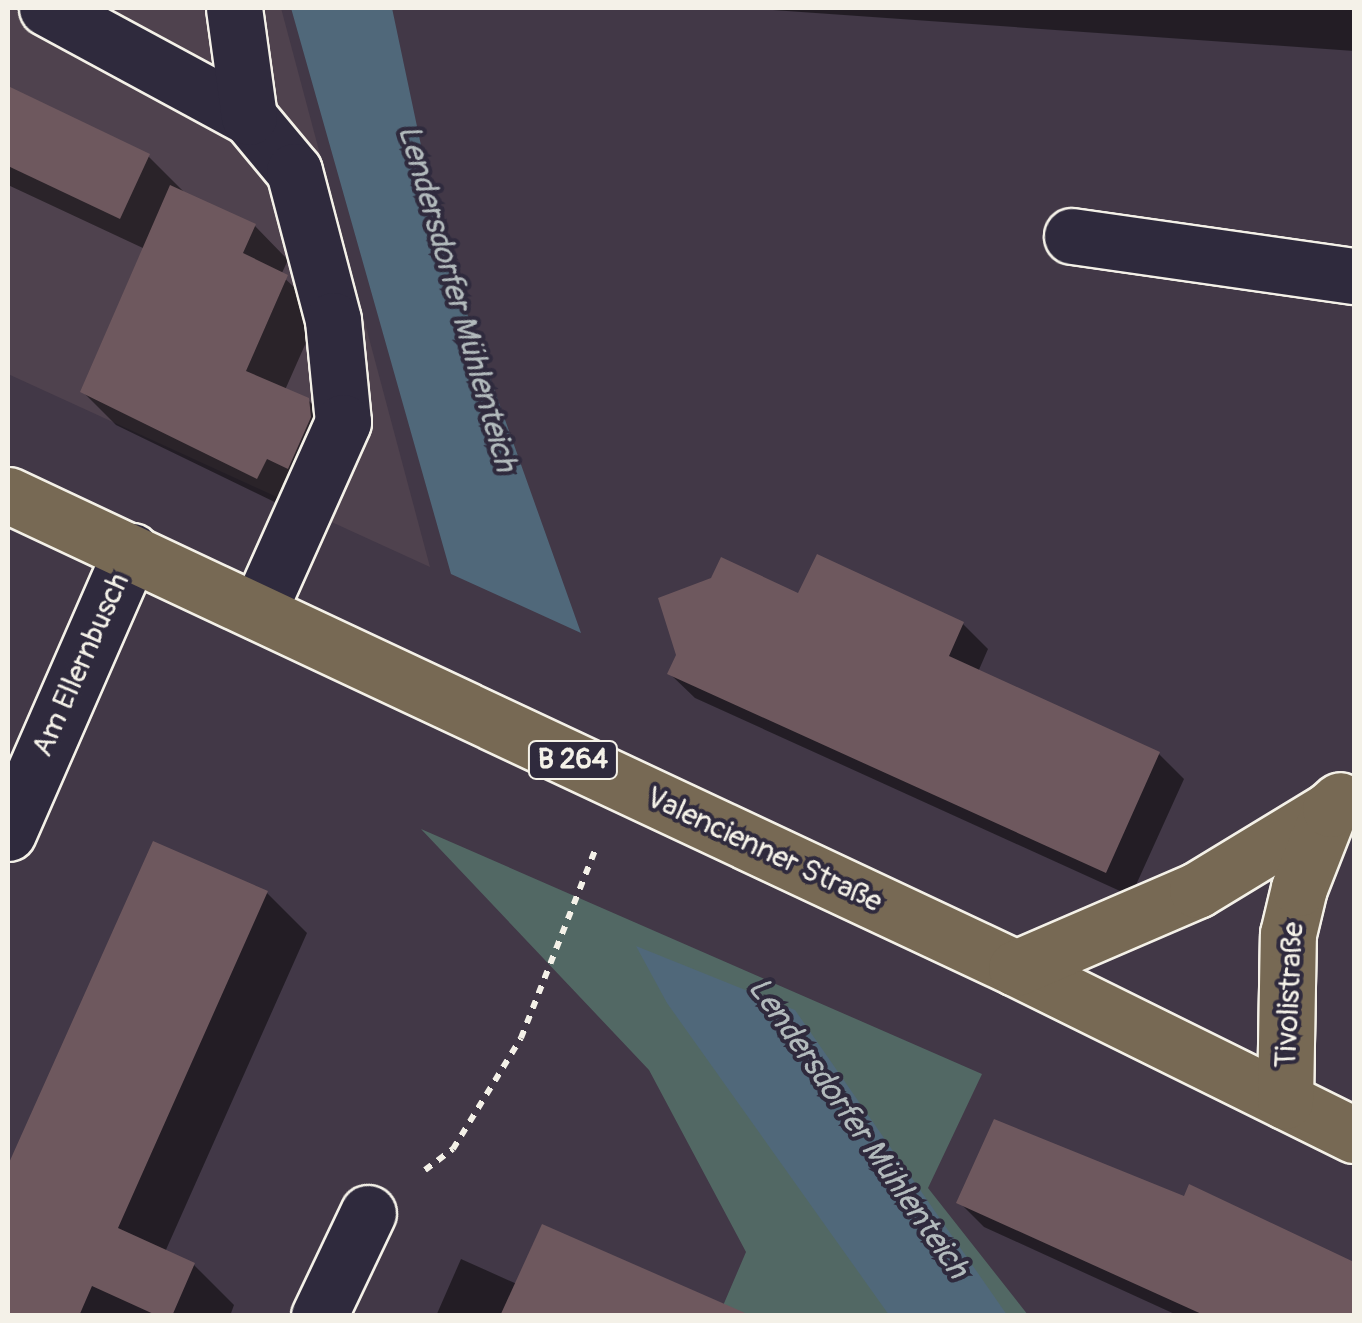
<!DOCTYPE html>
<html>
<head>
<meta charset="utf-8">
<style>
  body { margin:0 }
  #map { position:relative; width:1362px; height:1323px; overflow:hidden; background:#423847; font-family:Pangolin,sans-serif }
  div>[style] { position:absolute }
  [style*='--x'] { left:calc(var(--x)*1px); top:calc(var(--y)*1px); width:calc(var(--w)*1px); rotate:calc(var(--a)*1deg) }
  .built>* { inset:0; background:#4f424e }
  .green>* { inset:0; background:#526864 }
  .water>* { inset:0; background:#50687a }
  .shadow>* { inset:0; background:#0007 }
  .building>* { inset:0; background:#6e585e }
  .path>* { height:6px; margin-top:-3px; transform-origin:0; background:repeating-linear-gradient(90deg,#f4f1e8 0 8px,transparent 0 16px) }
  .roads { filter:drop-shadow(2px 0 #f4f1e8) drop-shadow(-2px 0 #f4f1e8) drop-shadow(0 2px #f4f1e8) drop-shadow(0 -2px #f4f1e8) }
  .minor>* { height:55px; margin:-27.5px; padding:0 27.5px; transform-origin:27.5px; border-radius:27.5px; background:#2f2a3d }
  .major>* { height:55px; margin:-27.5px; padding:0 27.5px; transform-origin:27.5px; border-radius:27.5px; background:#776954 }
  span { translate:-50% -50%; white-space:nowrap; text-align:center; line-height:1.15; -webkit-text-stroke:8px #2f2a3d; paint-order:stroke }
  .shield-label span { padding:2px 8px; background:#2f2a3d; border:2px solid; border-radius:8px; -webkit-text-stroke-width:0 }
  .shield-label { font-size:28px; color:#f4f1e8; font-weight:700 }
  .street-label { font-size:30px; color:#f4f1e8 }
  .water-label { font-size:32px; color:#b2babc; font-style:italic }
  .frame { position:absolute; inset:0; border:10px solid #f4f1e8; pointer-events:none }
</style>
</head>
<body>
<div id="map">
  <div class="built">
    <div style="clip-path:polygon(8px 8px,281px 8px,430px 567px,8px 374px)"></div>
  </div>
  <div class="green">
    <div style="clip-path:polygon(421px 829px,982px 1074px,928px 1188px,1028px 1315px,719px 1315px,746px 1252px,649px 1070px)"></div>
  </div>
  <div class="water">
    <div style="clip-path:polygon(291px 8px,392px 8px,441px 240px,581px 633px,451px 574px)"></div>
    <div style="clip-path:polygon(636px 946px,795px 1010px,1007px 1315px,889px 1315px,667px 1003px)"></div>
  </div>
  <div class="shadow">
    <div style="clip-path:polygon(745px 8px,1354px 8px,1354px 51px)"></div>
    <div style="clip-path:polygon(8px 89px,148px 156px,189px 197px,255px 226px,288px 260px,281px 275px,320px 311px,285px 390px,308px 400px,342px 434px,291px 510px,116px 425px,82px 391px,145px 249px,8px 185px)"></div>
    <div style="clip-path:polygon(799px 596px,963px 624px,988px 649px,978px 672px,1159px 754px,1184px 779px,1131px 896px,695px 698px,670px 674px)"></div>
    <div style="clip-path:polygon(154px 844px,267px 893px,307px 933px,165px 1252px,194px 1265px,234px 1305px,230px 1316px,8px 1316px,8px 1171px)"></div>
    <div style="clip-path:polygon(1190px 1187px,1354px 1265px,1354px 1316px,1179px 1316px,984px 1227px,959px 1202px,1185px 1199px)"></div>
    <div style="clip-path:polygon(461px 1259px,517px 1284px,695px 1316px,436px 1316px)"></div>
  </div>
  <div class="building">
    <div style="clip-path:polygon(8px 86px,150px 154px,120px 219px,8px 166px)"></div>
    <div style="clip-path:polygon(170px 185px,256px 224px,243px 253px,288px 275px,246px 371px,309px 398px,311px 417px,288px 469px,267px 459px,257px 479px,80px 392px)"></div>
    <div style="clip-path:polygon(817px 554px,964px 622px,949px 656px,1160px 752px,1106px 873px,667px 674px,676px 655px,658px 598px,711px 578px,721px 557px,798px 593px)"></div>
    <div style="clip-path:polygon(153px 841px,268px 891px,118px 1228px,195px 1263px,172px 1316px,158px 1316px,92px 1286px,79px 1316px,8px 1316px,8px 1165px)"></div>
    <div style="clip-path:polygon(994px 1119px,1184px 1196px,1189px 1184px,1354px 1262px,1354px 1316px,1206px 1316px,956px 1203px)"></div>
    <div style="clip-path:polygon(542px 1224px,752px 1316px,500px 1316px)"></div>
  </div>
  <div class="path">
    <div style="--x:425;--y:1170;--w:35;--a:-37"></div>
    <div style="--x:453;--y:1149;--w:130;--a:-58.5"></div>
    <div style="--x:521;--y:1038;--w:202;--a:-68.5"></div>
  </div>
  <div class="roads">
    <div class="minor">
      <div style="--x:47;--y:8;--w:230;--a:28.4"></div>
      <div style="--x:249;--y:117;--w:70;--a:50.2"></div>
      <div style="--x:294;--y:171;--w:154;--a:75.3"></div>
      <div style="--x:333;--y:320;--w:102;--a:84.4"></div>
      <div style="--x:343;--y:422;--w:208;--a:114.1"></div>
      <div style="--x:234;--y:8;--w:110;--a:82.2"></div>
      <div style="--x:1072;--y:236;--w:285;--a:8.1"></div>
      <div style="--x:8;--y:833;--w:308;--a:-66.4"></div>
      <div style="--x:319;--y:1316;--w:114;--a:-64.6"></div>
    </div>
    <div class="major">
      <div style="--x:8;--y:495;--w:1113;--a:25.14"></div>
      <div style="--x:1016;--y:968;--w:377;--a:26.3"></div>
      <div style="--x:1016;--y:968;--w:197;--a:-23.3"></div>
      <div style="--x:1197;--y:890;--w:156;--a:-31.3"></div>
      <div style="--x:1285;--y:1101;--w:167;--a:-89"></div>
      <div style="--x:1288;--y:934;--w:47;--a:-76.6"></div>
      <div style="--x:1299;--y:888;--w:85;--a:-68.6"></div>
      <div style="--x:1330;--y:809;--w:13;--a:-42"></div>
    </div>
  </div>
  <div class="shield-label">
    <span style="left:573px;top:760px">B 264</span>
  </div>
  <div class="street-label">
    <span style="left:81px;top:665px;rotate:-66deg">Am Ellernbusch</span>
    <span style="left:764px;top:850px;rotate:25deg">Valencienner Straße</span>
    <span style="left:1290px;top:995px;rotate:-87deg">Tivolistraße</span>
  </div>
  <div class="water-label">
    <span style="left:457px;top:298px;rotate:74deg">Lendersdorfer Mühlenteich</span>
    <span style="left:858px;top:1128px;rotate:55deg">Lendersdorfer Mühlenteich</span>
  </div>
  <div class="frame"></div>
</div>
</body>
</html>
